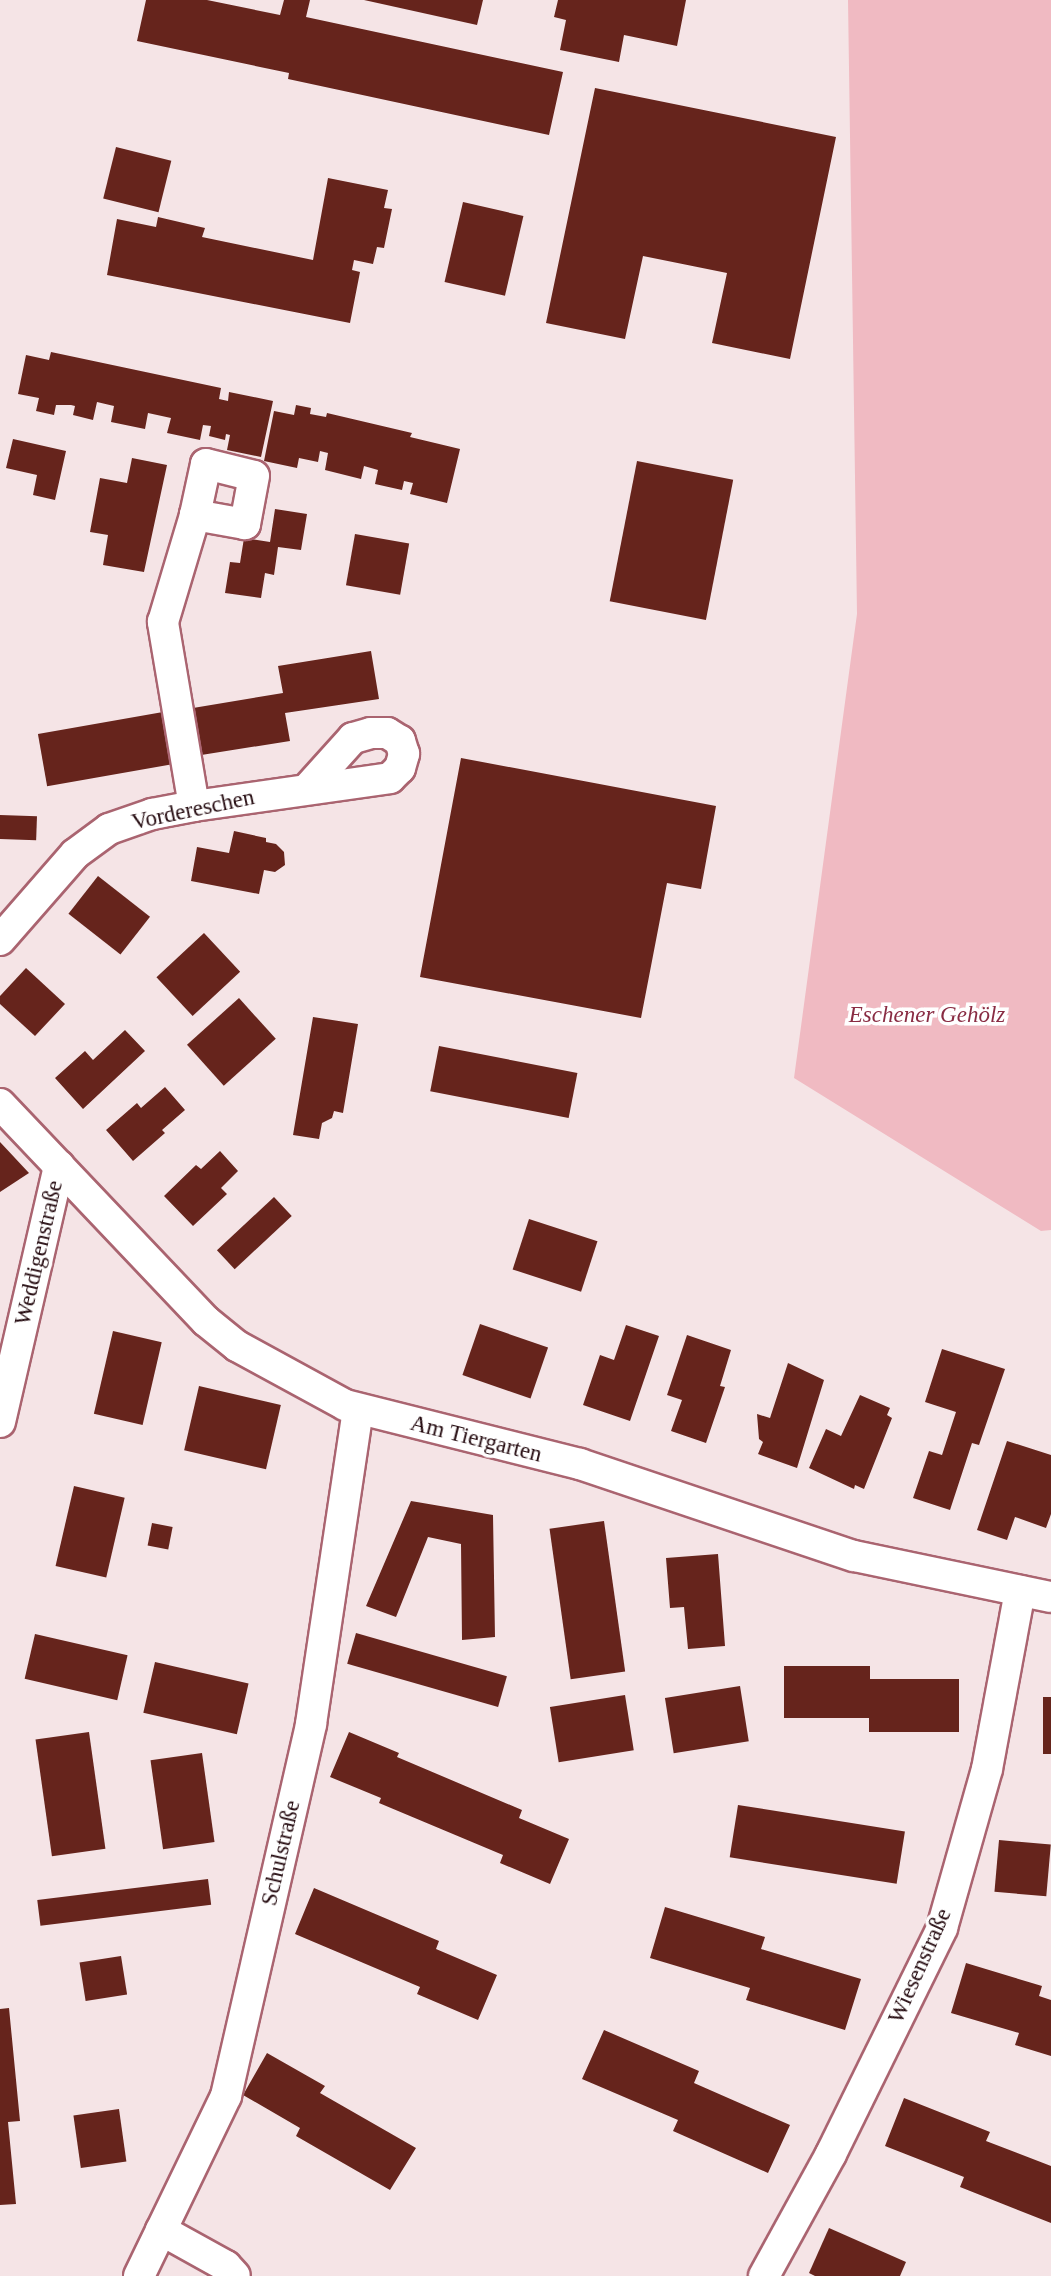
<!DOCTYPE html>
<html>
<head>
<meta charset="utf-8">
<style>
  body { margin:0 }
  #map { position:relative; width:1051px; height:2276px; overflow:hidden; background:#f5e4e6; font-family:Georgia,serif }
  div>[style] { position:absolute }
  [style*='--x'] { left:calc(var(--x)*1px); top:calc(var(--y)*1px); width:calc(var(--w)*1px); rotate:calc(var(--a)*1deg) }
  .green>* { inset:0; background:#f0bac2 }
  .building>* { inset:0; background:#66241c; transform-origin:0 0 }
  .roads { filter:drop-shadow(2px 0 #aa6470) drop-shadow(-2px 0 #aa6470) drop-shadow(0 2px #aa6470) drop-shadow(0 -2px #aa6470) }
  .street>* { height:30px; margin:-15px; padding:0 15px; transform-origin:15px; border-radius:15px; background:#fff }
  span { translate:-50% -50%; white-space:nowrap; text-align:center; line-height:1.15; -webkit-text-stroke:7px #fff; paint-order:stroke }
  .street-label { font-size:23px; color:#240a0f }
  .park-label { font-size:23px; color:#892c43; font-style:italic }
</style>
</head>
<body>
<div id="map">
  <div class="green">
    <div style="clip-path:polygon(848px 0,1051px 0,1051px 1230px,1041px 1231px,794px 1078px,857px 614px)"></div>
  </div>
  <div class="building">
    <div style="clip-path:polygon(146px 0,207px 0,280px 15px,284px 0,310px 0,306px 17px,563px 72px,549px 135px,288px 79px,289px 73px,137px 41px)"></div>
    <div style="clip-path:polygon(364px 0,483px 0,477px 25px)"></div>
    <div style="clip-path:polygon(558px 0,686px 0,677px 46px,624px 35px,619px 62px,560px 50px,566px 20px,554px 17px)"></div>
    <div style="clip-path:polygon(595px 88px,836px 137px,790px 359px,712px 343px,727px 273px,643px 256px,625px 339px,546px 323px)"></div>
    <div style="left:116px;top:147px;width:57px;height:53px;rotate:14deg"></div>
    <div style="clip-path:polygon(328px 178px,388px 190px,384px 208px,392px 209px,384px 248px,377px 247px,373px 264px,354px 260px,352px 270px,360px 272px,350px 323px,107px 275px,117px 219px,156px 227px,158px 217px,205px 228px,202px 237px,313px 260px)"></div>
    <div style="left:463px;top:202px;width:62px;height:82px;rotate:13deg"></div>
    <div style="clip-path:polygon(51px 352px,221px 388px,219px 399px,228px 401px,229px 392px,273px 401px,261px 457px,227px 450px,230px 435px,226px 434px,225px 440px,209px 436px,211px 426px,203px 425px,200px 440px,167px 433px,171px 418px,148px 413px,145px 429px,111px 422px,114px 406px,97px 402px,93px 420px,73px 415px,75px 406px,71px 405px,56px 405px,54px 415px,36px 411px,39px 398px,18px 394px,26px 355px,49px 360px)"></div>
    <div style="clip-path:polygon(296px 405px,311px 408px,310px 414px,326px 417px,327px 413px,412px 433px,410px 437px,460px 449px,447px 503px,410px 494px,413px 483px,404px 481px,402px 490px,375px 484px,378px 470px,364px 466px,361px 479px,325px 470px,328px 453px,320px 451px,318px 462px,299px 458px,297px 468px,264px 461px,274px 411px,294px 415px)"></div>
    <div style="clip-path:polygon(13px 439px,66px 451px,55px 500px,33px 495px,37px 475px,6px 468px)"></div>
    <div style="clip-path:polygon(132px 458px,167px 465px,144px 572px,103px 565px,108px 535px,90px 532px,100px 478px,127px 483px)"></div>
    <div style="left:637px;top:461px;width:98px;height:143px;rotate:11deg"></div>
    <div style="clip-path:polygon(275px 509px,307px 514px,301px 550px,278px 547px,274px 575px,265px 573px,261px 598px,225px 593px,230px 562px,240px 563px,244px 538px,270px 542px)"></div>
    <div style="left:355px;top:534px;width:55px;height:52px;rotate:10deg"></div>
    <div style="clip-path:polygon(371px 651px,379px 699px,285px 713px,290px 741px,195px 756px,187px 709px,283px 693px,278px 666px)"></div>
    <div style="left:163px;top:712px;width:53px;height:127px;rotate:80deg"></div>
    <div style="clip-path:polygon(461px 758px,716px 806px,701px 889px,667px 883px,641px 1018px,420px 977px)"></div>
    <div style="left:0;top:815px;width:37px;height:24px;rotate:2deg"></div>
    <div style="clip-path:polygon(234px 831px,266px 838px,266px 842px,276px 844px,284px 852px,285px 865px,275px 872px,264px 870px,259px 894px,191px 881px,197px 847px,229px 853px)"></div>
    <div style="left:98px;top:876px;width:66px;height:48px;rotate:38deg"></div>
    <div style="left:204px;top:933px;width:53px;height:65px;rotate:47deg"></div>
    <div style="clip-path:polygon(26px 968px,65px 1004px,35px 1036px,0 1004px,0 996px)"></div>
    <div style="left:239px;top:998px;width:55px;height:70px;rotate:48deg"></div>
    <div style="clip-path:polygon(313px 1017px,358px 1024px,343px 1113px,334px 1111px,332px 1118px,322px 1123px,319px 1139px,293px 1135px)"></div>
    <div style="clip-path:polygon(125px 1030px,145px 1051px,83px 1109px,55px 1078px,85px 1051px,93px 1060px)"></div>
    <div style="left:439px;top:1046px;width:141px;height:46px;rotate:11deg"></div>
    <div style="clip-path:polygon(165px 1087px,185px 1110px,162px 1130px,165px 1133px,133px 1161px,106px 1130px,137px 1103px,141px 1108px)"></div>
    <div style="clip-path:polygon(0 1142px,29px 1173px,0 1192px)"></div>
    <div style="clip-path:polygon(220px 1151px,238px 1171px,221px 1188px,227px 1194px,193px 1226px,164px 1196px,196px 1165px,201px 1169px)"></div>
    <div style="left:274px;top:1197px;width:26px;height:78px;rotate:47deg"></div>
    <div style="left:529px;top:1219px;width:72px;height:53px;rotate:18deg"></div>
    <div style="left:480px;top:1324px;width:72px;height:54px;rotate:19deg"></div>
    <div style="clip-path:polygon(626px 1325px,659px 1336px,630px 1421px,583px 1405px,600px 1355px,614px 1360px)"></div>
    <div style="left:113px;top:1331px;width:50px;height:85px;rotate:13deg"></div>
    <div style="clip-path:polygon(687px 1335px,731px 1350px,720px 1386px,725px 1387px,706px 1443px,671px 1431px,682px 1400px,667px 1395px)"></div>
    <div style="clip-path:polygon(942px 1349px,1005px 1369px,979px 1445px,972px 1443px,950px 1510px,913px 1498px,929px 1451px,942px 1455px,956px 1412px,925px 1402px)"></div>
    <div style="clip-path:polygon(788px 1363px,824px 1380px,797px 1468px,758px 1454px,763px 1442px,759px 1439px,757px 1414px,770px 1418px)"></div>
    <div style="left:199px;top:1386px;width:84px;height:66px;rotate:13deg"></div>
    <div style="clip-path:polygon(860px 1395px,890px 1408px,887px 1415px,892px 1418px,864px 1489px,855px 1485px,854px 1489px,809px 1468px,826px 1429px,841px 1436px)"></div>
    <div style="clip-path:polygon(1007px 1441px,1051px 1455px,1051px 1514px,1046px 1528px,1015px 1517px,1007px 1540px,977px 1530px)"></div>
    <div style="left:74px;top:1486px;width:52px;height:82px;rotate:13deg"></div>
    <div style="clip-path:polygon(411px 1501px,493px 1515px,495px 1637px,462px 1640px,461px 1544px,428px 1537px,396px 1617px,366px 1606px)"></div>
    <div style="left:604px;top:1521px;width:152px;height:55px;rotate:82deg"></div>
    <div style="left:152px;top:1523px;width:21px;height:23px;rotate:11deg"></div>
    <div style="clip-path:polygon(718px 1554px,725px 1646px,688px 1649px,684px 1607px,670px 1608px,666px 1558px)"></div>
    <div style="left:356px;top:1633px;width:157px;height:32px;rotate:16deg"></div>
    <div style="left:35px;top:1634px;width:95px;height:46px;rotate:13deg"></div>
    <div style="left:155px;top:1662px;width:96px;height:52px;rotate:13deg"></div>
    <div style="clip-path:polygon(784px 1666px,870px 1666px,870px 1679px,959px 1679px,959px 1732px,869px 1732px,869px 1718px,784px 1718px)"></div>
    <div style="left:740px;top:1686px;width:56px;height:76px;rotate:81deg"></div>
    <div style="left:625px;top:1695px;width:56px;height:76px;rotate:81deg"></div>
    <div style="left:1043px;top:1697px;width:8px;height:57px"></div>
    <div style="left:89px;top:1732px;width:118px;height:54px;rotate:82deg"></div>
    <div style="clip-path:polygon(349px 1732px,399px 1753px,397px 1757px,522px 1810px,519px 1818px,569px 1839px,550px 1884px,500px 1863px,503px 1855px,379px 1803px,381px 1798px,330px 1777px)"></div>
    <div style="left:202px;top:1753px;width:90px;height:52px;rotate:82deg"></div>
    <div style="left:738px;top:1805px;width:169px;height:53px;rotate:9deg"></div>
    <div style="left:999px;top:1840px;width:52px;height:52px;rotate:5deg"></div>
    <div style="left:208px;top:1879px;width:26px;height:172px;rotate:83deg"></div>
    <div style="clip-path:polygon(314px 1888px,439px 1941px,436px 1949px,497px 1975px,478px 2020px,417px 1994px,420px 1987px,295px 1934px)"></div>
    <div style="clip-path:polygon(665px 1907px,765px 1937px,761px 1949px,861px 1979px,845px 2030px,746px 2000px,750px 1988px,650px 1958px)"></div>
    <div style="left:121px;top:1956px;width:39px;height:42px;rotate:81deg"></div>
    <div style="clip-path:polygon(966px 1963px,1042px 1986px,1039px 1996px,1051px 2000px,1051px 2056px,1015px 2045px,1019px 2033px,951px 2013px)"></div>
    <div style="clip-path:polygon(9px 2008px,20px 2121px,8px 2122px,16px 2204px,0 2205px,0 2009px)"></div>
    <div style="clip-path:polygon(604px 2030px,699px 2071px,694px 2083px,790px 2125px,768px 2173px,673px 2131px,678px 2120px,582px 2079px)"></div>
    <div style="clip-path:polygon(267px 2053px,325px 2086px,320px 2093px,416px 2148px,390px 2190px,296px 2136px,300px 2128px,243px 2095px)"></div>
    <div style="clip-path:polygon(904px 2098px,990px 2132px,986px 2141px,1051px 2166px,1051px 2223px,960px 2187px,964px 2177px,885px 2146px)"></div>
    <div style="left:119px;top:2109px;width:53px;height:46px;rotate:82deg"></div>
    <div style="clip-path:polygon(829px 2228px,906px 2262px,900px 2276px,815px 2276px,809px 2273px)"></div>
  </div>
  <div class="roads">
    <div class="street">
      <div style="--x:194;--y:806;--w:187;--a:-99.6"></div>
      <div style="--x:163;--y:622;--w:112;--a:-73.3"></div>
      <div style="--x:195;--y:515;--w:52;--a:-77.8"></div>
      <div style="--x:206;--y:464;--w:49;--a:14"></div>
      <div style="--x:254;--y:476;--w:49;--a:100.6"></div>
      <div style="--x:245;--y:524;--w:51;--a:-169.8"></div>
      <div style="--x:0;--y:940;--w:114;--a:-48.9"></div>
      <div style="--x:75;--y:854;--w:42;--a:-36.3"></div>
      <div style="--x:109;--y:829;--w:46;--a:-19.2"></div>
      <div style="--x:152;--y:814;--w:43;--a:-10.8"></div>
      <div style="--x:194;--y:806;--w:198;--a:-8.1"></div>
      <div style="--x:390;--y:778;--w:14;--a:-45"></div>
      <div style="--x:400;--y:768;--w:15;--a:-74"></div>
      <div style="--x:404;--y:754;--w:14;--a:-107"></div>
      <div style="--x:400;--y:741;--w:15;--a:-148"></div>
      <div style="--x:387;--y:733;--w:16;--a:180"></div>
      <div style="--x:371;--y:733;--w:19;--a:164"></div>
      <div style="--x:353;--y:738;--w:67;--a:132"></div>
      <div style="--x:0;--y:1104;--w:299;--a:46.5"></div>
      <div style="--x:206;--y:1321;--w:40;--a:39"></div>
      <div style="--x:237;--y:1346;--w:123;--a:28.6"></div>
      <div style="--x:345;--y:1405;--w:242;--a:14.1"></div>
      <div style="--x:580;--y:1464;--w:289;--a:18.6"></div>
      <div style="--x:854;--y:1556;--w:201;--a:11.8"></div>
      <div style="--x:0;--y:1422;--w:263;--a:-77"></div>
      <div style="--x:161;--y:2230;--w:74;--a:29"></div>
      <div style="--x:226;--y:2266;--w:13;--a:48"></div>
      <div style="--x:139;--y:2276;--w:200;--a:-64.2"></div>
      <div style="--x:226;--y:2096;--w:382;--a:-77.1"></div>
      <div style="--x:311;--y:1724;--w:317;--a:-81.5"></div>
      <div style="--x:764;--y:2276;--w:139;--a:-61.2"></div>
      <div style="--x:831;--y:2154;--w:252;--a:-63.8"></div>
      <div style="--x:942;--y:1928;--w:165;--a:-74.2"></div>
      <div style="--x:987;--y:1769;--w:181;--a:-79.5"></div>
    </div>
  </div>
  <div class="street-label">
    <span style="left:193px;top:810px;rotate:-12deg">Vordereschen</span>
    <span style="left:39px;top:1253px;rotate:-77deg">Weddigenstraße</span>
    <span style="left:476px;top:1439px;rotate:14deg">Am Tiergarten</span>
    <span style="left:281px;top:1853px;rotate:-77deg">Schulstraße</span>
    <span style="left:920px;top:1966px;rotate:-66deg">Wiesenstraße</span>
  </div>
  <div class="park-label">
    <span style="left:927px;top:1015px">Eschener Gehölz</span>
  </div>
</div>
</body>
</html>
